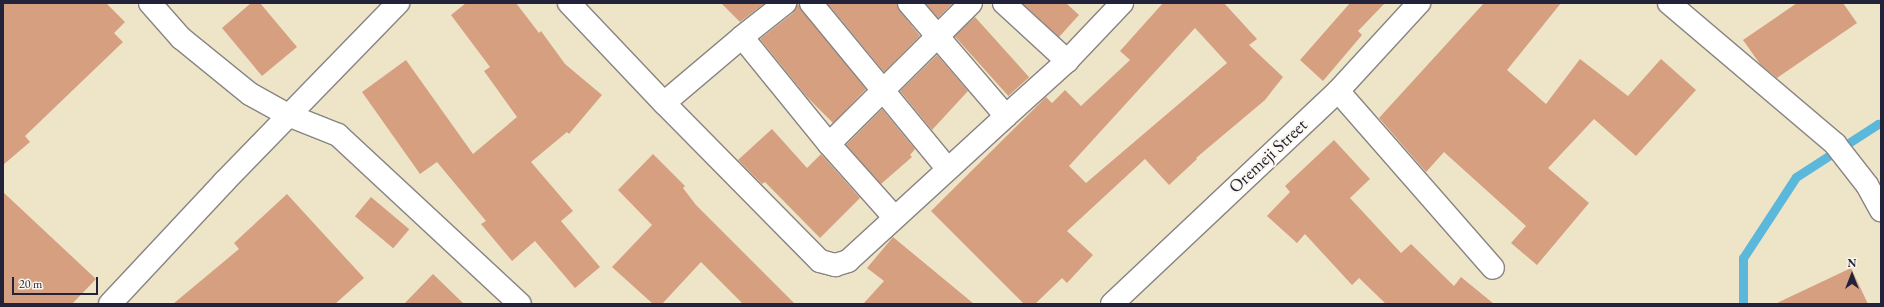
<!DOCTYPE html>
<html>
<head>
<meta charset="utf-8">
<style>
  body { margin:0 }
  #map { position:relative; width:1884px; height:307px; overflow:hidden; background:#eee5c8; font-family:"EB Garamond",serif }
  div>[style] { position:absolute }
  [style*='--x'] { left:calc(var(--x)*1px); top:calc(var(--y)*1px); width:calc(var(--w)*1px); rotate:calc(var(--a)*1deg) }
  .stream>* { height:9px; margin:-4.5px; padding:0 4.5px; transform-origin:4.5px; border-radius:4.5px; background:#5cb8da }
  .building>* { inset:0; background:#d59f80; transform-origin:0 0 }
  .roads { filter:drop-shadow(1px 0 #888482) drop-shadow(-1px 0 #888482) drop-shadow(0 1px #888482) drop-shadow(0 -1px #888482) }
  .street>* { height:22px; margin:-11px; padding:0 11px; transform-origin:11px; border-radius:11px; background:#fff }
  span { translate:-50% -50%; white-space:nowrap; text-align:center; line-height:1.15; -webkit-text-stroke:4px #fbf7ec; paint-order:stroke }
  .street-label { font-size:18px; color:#22223b }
  .frame { position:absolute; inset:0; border:4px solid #22223b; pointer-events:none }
  .north { position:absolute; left:1832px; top:255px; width:40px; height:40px; -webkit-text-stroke:3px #fbf7ec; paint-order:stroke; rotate:0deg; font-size:11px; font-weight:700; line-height:16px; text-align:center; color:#22223b }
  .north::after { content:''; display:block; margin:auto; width:14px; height:18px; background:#22223b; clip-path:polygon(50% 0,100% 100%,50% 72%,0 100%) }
  .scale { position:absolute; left:12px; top:277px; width:86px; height:18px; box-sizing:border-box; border:2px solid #22223b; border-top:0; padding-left:5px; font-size:12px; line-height:14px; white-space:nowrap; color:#22223b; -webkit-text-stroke:3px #fbf7ec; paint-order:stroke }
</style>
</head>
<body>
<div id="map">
  <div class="stream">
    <div style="--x:1743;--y:304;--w:46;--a:-90"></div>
    <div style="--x:1743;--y:258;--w:97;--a:-56.8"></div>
    <div style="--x:1796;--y:177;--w:98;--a:-32.9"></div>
    <div style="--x:1878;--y:124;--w:3;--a:0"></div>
  </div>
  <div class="building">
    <div style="clip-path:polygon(3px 3px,106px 3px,125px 22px,114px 33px,123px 42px,25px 136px,30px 142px,3px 165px)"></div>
    <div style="clip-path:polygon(251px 3px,260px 3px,297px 47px,262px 76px,222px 28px)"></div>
    <div style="clip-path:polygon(466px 3px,516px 3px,539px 33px,541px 31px,565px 64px,602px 95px,569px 134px,567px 132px,531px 162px,573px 211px,561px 221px,600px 267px,575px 288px,535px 241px,512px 261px,481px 224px,486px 221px,437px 162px,420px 174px,362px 92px,406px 60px,473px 154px,517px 117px,484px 71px,490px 67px,451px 15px)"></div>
    <div style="clip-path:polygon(721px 3px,765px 3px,740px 22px)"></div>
    <div style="clip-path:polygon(797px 3px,866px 89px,833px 123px,807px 97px,760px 39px,793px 13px)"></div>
    <div style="clip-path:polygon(827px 3px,897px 3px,900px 11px,920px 36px,884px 72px)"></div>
    <div style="clip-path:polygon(925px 3px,953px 3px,938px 18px)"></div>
    <div style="clip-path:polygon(1022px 3px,1066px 3px,1079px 15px,1059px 37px)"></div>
    <div style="clip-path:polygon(evenodd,1163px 3px,1224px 3px,1257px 39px,1249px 45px,1283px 77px,1265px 100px,1196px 158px,1197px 159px,1169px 185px,1145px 159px,1067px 231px,1093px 255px,1067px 283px,1062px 278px,1035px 304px,1024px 304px,931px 211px,1046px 97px,1052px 103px,1065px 90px,1081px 106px,1130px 60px,1120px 51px,1163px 3px,1195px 28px,1227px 63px,1086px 183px,1069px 166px,1195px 28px)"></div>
    <div style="clip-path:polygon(1350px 3px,1385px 3px,1358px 31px,1362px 35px,1323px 81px,1300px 60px)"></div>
    <div style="clip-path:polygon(1484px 3px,1561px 3px,1507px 70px,1546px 104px,1580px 59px,1628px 96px,1661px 59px,1696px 90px,1636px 156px,1594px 119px,1548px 168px,1589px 203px,1537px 265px,1511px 243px,1526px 226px,1444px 152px,1426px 172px,1379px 118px)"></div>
    <div style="clip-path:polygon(1797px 3px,1843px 3px,1857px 23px,1777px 78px,1760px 64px,1743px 40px)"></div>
    <div style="left:975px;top:17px;width:81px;height:28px;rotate:48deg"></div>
    <div style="clip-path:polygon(937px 55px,968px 91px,932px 130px,900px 91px)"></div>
    <div style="clip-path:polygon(882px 109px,915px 149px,910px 155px,912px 157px,881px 184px,846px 145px)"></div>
    <div style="clip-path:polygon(772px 129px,807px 168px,821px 154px,860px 198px,820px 238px,765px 182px,762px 184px,738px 160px)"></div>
    <div style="clip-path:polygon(1334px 140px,1370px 179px,1350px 198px,1401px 253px,1411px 244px,1454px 286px,1461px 277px,1494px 304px,1386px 304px,1359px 278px,1352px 285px,1305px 234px,1297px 243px,1267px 216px,1290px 192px,1285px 186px)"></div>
    <div style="clip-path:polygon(653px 154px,685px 186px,683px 188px,696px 205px,795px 304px,743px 304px,701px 262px,662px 304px,653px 304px,612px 267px,652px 225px,618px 190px)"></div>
    <div style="clip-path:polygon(3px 192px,96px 279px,72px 304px,3px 304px)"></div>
    <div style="clip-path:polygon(287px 194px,364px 278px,335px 304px,173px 304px,239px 249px,234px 243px)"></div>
    <div style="left:371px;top:197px;width:50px;height:25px;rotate:40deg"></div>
    <div style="clip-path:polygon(893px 237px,974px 304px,863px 304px,884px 281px,867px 268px)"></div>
    <div style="clip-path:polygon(1851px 268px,1868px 304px,1775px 304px)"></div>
    <div style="clip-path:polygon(433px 274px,464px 304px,404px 304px)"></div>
  </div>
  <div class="roads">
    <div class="street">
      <div style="--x:150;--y:3;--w:47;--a:48.5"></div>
      <div style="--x:181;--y:38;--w:89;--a:39.1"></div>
      <div style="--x:250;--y:94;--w:43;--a:28.9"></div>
      <div style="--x:288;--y:115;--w:54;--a:21.8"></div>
      <div style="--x:338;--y:135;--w:248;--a:42.9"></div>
      <div style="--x:569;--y:3;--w:138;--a:46.5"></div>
      <div style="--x:664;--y:103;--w:222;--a:45.4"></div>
      <div style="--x:820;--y:261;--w:16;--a:15"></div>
      <div style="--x:835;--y:265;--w:14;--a:-17"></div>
      <div style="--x:848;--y:261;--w:214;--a:-42.5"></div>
      <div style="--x:1006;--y:116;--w:82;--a:-42"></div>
      <div style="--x:1067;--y:61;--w:80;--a:-46.5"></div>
      <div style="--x:811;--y:3;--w:215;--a:50.5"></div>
      <div style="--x:909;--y:3;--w:149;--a:49.4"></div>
      <div style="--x:1004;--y:3;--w:86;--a:42.6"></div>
      <div style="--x:1669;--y:3;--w:218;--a:40.3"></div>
      <div style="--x:1835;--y:144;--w:52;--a:52"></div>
      <div style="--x:1867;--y:185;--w:29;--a:61"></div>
      <div style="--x:742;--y:37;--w:55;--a:-38.3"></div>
      <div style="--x:1338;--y:91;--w:235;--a:48.8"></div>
      <div style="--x:664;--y:103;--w:102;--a:-40.2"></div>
      <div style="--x:742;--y:37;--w:138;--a:50.9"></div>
      <div style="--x:829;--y:144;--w:98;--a:48.3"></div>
      <div style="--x:829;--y:144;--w:200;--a:-44.8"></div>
      <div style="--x:110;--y:304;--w:167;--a:-46.9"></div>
      <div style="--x:224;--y:182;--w:250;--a:-45.8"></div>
      <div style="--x:1112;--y:304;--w:311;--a:-43.3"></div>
      <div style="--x:1338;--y:91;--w:120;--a:-47.4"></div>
    </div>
  </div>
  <div class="street-label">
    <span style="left:1268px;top:156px;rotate:-43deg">Oremeji Street</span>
  </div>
  <div class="frame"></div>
  <div class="north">N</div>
  <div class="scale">20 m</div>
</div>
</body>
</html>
